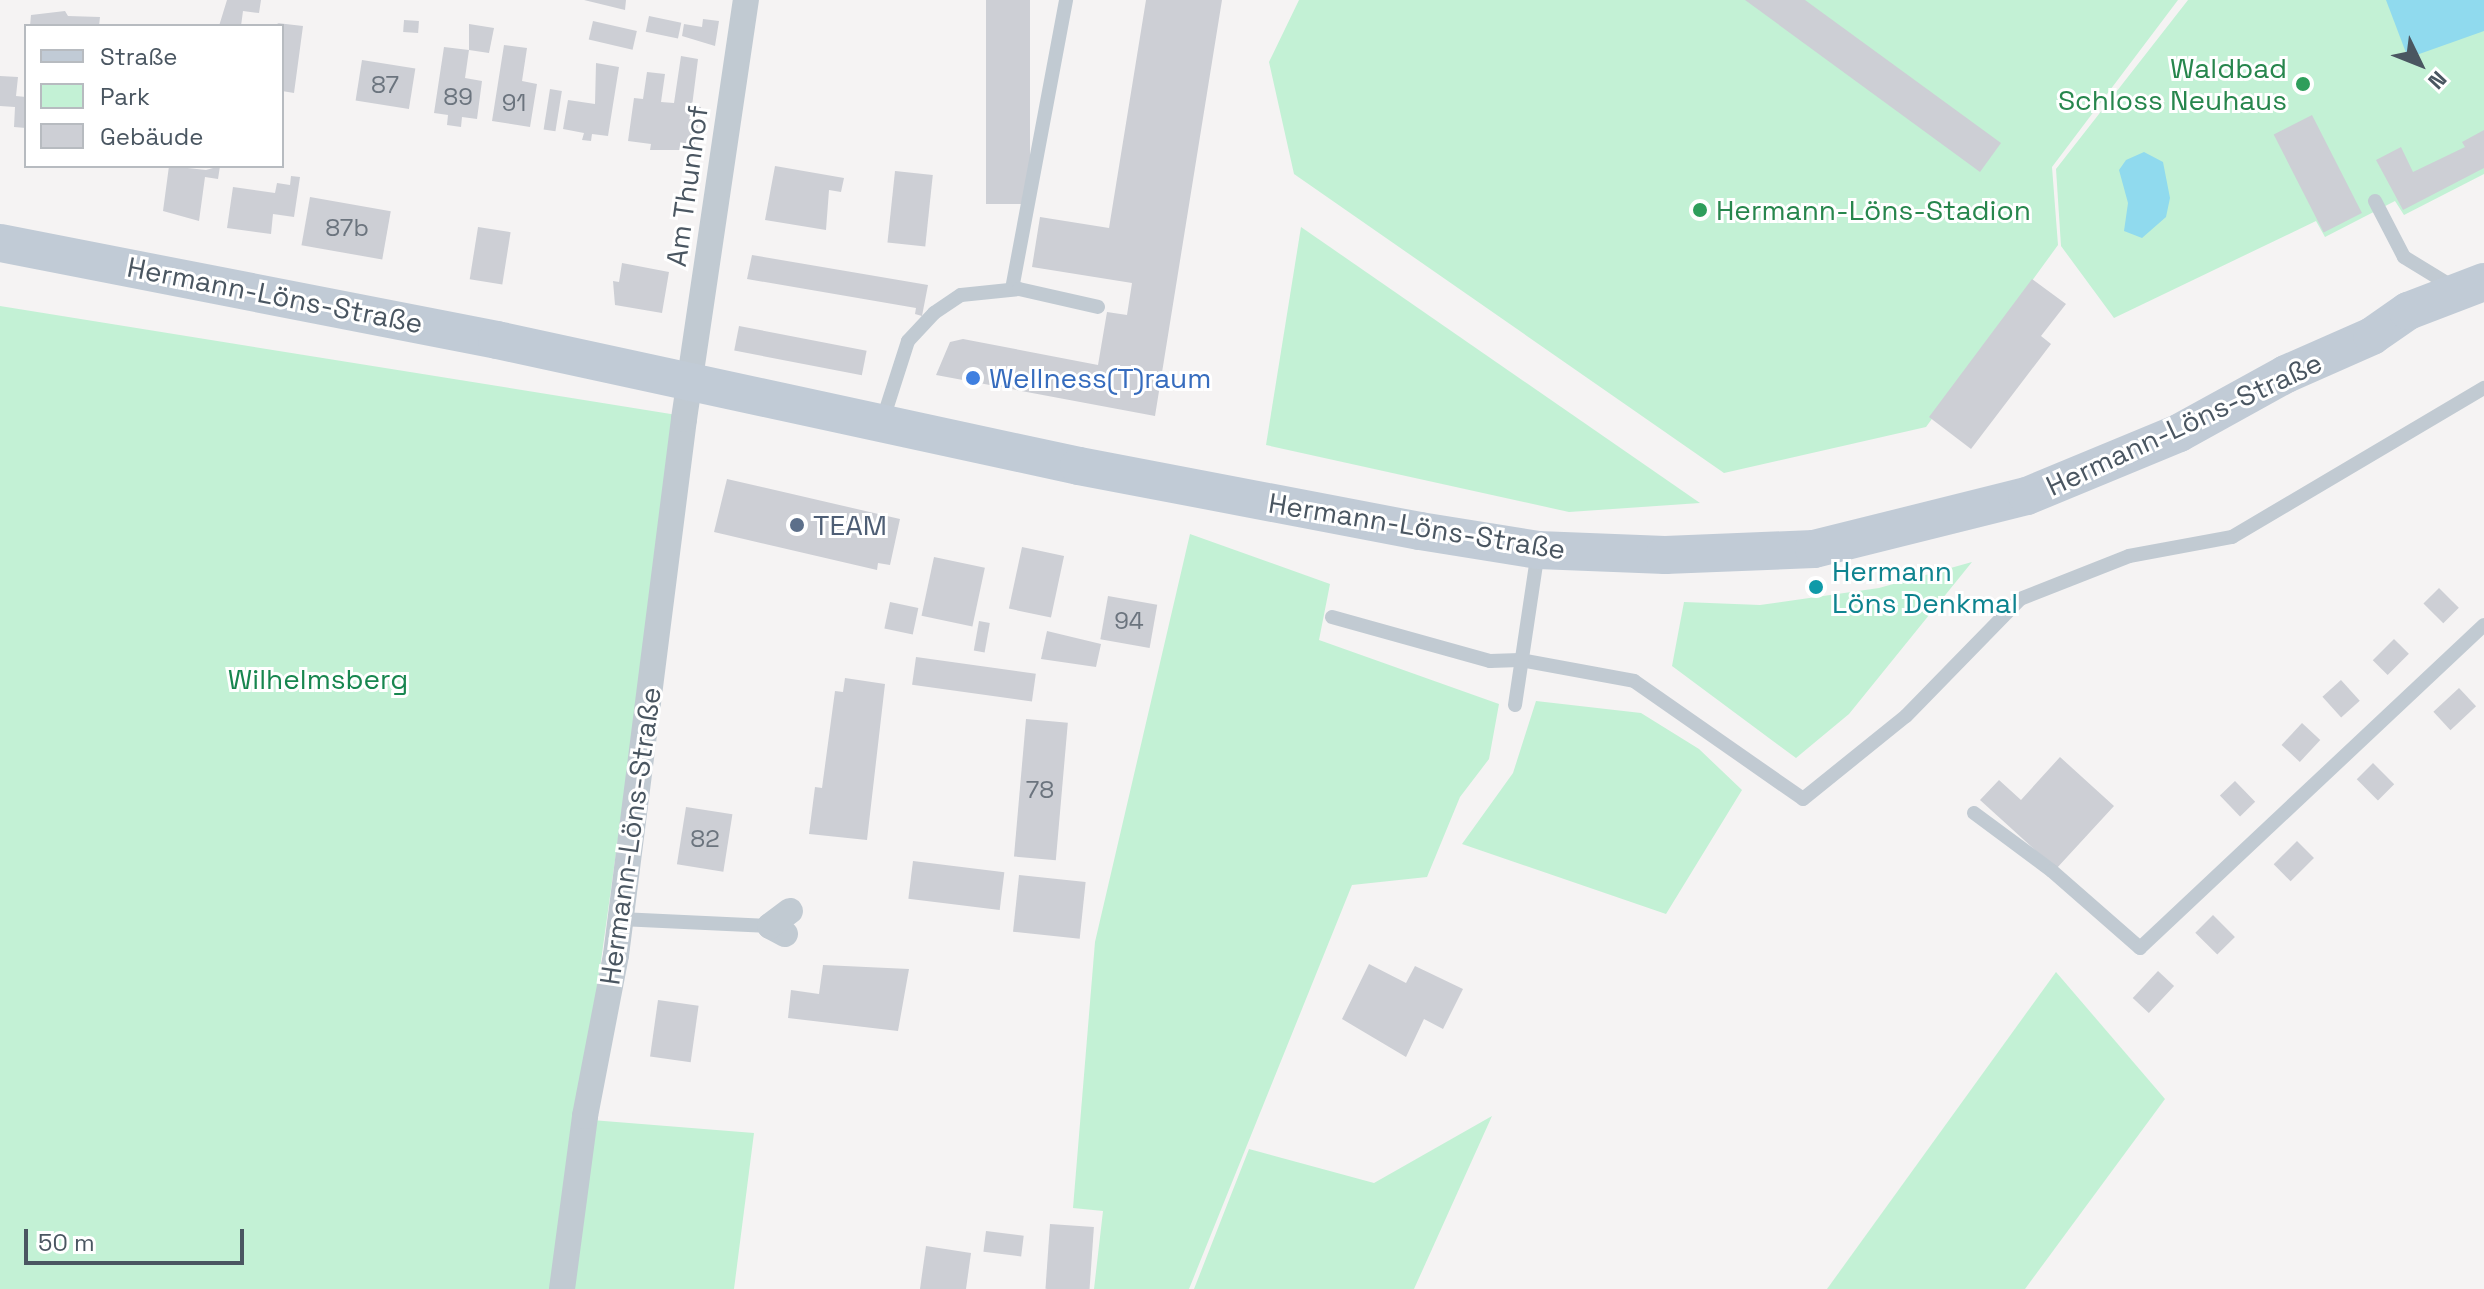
<!DOCTYPE html>
<html>
<head>
<meta charset="utf-8">
<style>
  body { margin:0 }
  #map { position:relative; width:2484px; height:1289px; overflow:hidden; background:#f5f3f3; font-family:"Space Grotesk",sans-serif }
  div>[style] { position:absolute }
  [style*='--x'] { left:calc(var(--x)*1px); top:calc(var(--y)*1px); width:calc(var(--w)*1px); rotate:calc(var(--a)*1deg) }
  .green>* { inset:0; background:#c3f1d5 }
  .water>* { inset:0; background:#90daee }
  .building>* { inset:0; background:#cdcfd5; transform-origin:0 0 }
  .lane>* { height:14px; margin:-7px; padding:0 7px; transform-origin:7px; border-radius:7px; background:#c1cad2 }
  .street>* { height:26px; margin:-13px; padding:0 13px; transform-origin:13px; border-radius:13px; background:#c1cad2 }
  .secondary>* { height:38px; margin:-19px; padding:0 19px; transform-origin:19px; border-radius:19px; background:#c1cbd6 }
  .dots>* { width:22px; height:22px; translate:-50% -50%; box-sizing:border-box; border:4px solid #fff; border-radius:50% }
  span { translate:-50% -50%; white-space:nowrap; text-align:center; line-height:1.15; -webkit-text-stroke:6px #fff; paint-order:stroke }
  .number-label { font-size:24px; color:#6b747e }
  .number-label span { -webkit-text-stroke-width:0 }
  .leisure-label { font-size:28px; color:#27864d }
  .right { translate:-100% -50%; text-align:right }
  .left { translate:0 -50%; text-align:left }
  .street-label { font-size:28px; color:#4a5661 }
  .shop-label { font-size:28px; color:#366cbe }
  .service-label { font-size:28px; color:#4e5e75 }
  .culture-label { font-size:28px; color:#0d838f }
  .park-label { font-size:28px; color:#17864f }
  .legend { position:absolute; left:24px; top:24px; width:260px; height:144px; box-sizing:border-box; background:#fff; border:2px solid #b7bbc0; margin:0; padding:10px 14px; list-style:none; font-size:24px; color:#4a5661 }
  .legend li { display:flex; align-items:center; gap:16px; height:40px }
  .legend b { width:40px; border:2px solid #b7bbc0 }
  .north { position:absolute; left:2380px; top:24px; width:80px; height:80px; -webkit-text-stroke:6px #fff; paint-order:stroke; rotate:133deg; font-size:22px; font-weight:700; line-height:32px; text-align:center; color:#4a5661 }
  .north::after { content:''; display:block; margin:auto; width:28px; height:36px; background:#4a5661; clip-path:polygon(50% 0,100% 100%,50% 72%,0 100%) }
  .scale { position:absolute; left:24px; top:1229px; width:220px; height:36px; box-sizing:border-box; border:4px solid #4a5661; border-top:0; padding-left:10px; font-size:24px; line-height:28px; white-space:nowrap; color:#4a5661; -webkit-text-stroke:6px #fff; paint-order:stroke }
</style>
</head>
<body>
<div id="map">
  <div class="green">
    <div style="clip-path:polygon(1299px 0,2178px 0,2052px 167px,2058px 245px,1926px 427px,1724px 473px,1294px 174px,1269px 62px)"></div>
    <div style="clip-path:polygon(2188px 0,2484px 0,2484px 174px,2404px 215px,2395px 201px,2325px 237px,2316px 221px,2114px 318px,2061px 246px,2056px 169px)"></div>
    <div style="clip-path:polygon(1301px 227px,1700px 503px,1569px 512px,1266px 445px)"></div>
    <div style="clip-path:polygon(0 306px,677px 415px,579px 1119px,754px 1133px,734px 1289px,0 1289px)"></div>
    <div style="clip-path:polygon(1190px 534px,1330px 584px,1319px 640px,1499px 704px,1489px 759px,1460px 797px,1427px 877px,1352px 885px,1189px 1289px,1094px 1289px,1103px 1211px,1073px 1208px,1095px 942px)"></div>
    <div style="clip-path:polygon(1972px 562px,1849px 714px,1796px 758px,1672px 666px,1684px 602px,1760px 605px,1879px 588px)"></div>
    <div style="clip-path:polygon(1536px 701px,1641px 713px,1699px 749px,1742px 790px,1666px 914px,1462px 844px,1513px 773px)"></div>
    <div style="clip-path:polygon(2056px 972px,2165px 1099px,2025px 1289px,1827px 1289px)"></div>
    <div style="clip-path:polygon(1492px 1116px,1414px 1289px,1194px 1289px,1249px 1149px,1374px 1183px)"></div>
  </div>
  <div class="water">
    <div style="clip-path:polygon(2386px 0,2484px 0,2484px 31px,2408px 58px)"></div>
    <div style="clip-path:polygon(2144px 152px,2163px 162px,2170px 198px,2166px 217px,2142px 238px,2124px 231px,2128px 203px,2119px 170px,2126px 160px)"></div>
  </div>
  <div class="building">
    <div style="clip-path:polygon(227px 0,261px 0,259px 13px,243px 11px,241px 26px,219px 26px)"></div>
    <div style="clip-path:polygon(584px 0,626px 0,625px 10px)"></div>
    <div style="left:986px;top:0;width:44px;height:204px"></div>
    <div style="clip-path:polygon(1146px 0,1222px 0,1155px 416px,936px 375px,950px 342px,963px 339px,1098px 365px,1107px 312px,1127px 315px,1132px 283px,1032px 267px,1040px 217px,1109px 228px)"></div>
    <div style="clip-path:polygon(1745px 0,1805px 0,2001px 143px,1980px 172px)"></div>
    <div style="clip-path:polygon(65px 11px,68px 16px,100px 17px,99px 26px,30px 26px,31px 15px)"></div>
    <div style="left:649px;top:16px;width:33px;height:16px;rotate:12deg"></div>
    <div style="clip-path:polygon(703px 19px,719px 21px,715px 46px,682px 36px,684px 24px,702px 27px)"></div>
    <div style="left:404px;top:20px;width:15px;height:12px;rotate:4deg"></div>
    <div style="left:593px;top:21px;width:45px;height:19px;rotate:13deg"></div>
    <div style="clip-path:polygon(277px 23px,303px 26px,294px 93px,282px 91px,282px 26px)"></div>
    <div style="clip-path:polygon(469px 24px,494px 28px,489px 53px,469px 50px)"></div>
    <div style="clip-path:polygon(504px 45px,527px 48px,522px 81px,537px 84px,530px 127px,492px 121px)"></div>
    <div style="clip-path:polygon(444px 47px,469px 50px,465px 78px,482px 81px,477px 119px,462px 117px,461px 127px,447px 125px,448px 115px,434px 113px)"></div>
    <div style="clip-path:polygon(681px 56px,698px 59px,692px 106px,701px 107px,694px 150px,650px 150px,651px 144px,628px 141px,634px 98px,643px 99px,647px 72px,665px 74px,661px 102px,674px 103px)"></div>
    <div style="left:362px;top:60px;width:54px;height:41px;rotate:9deg"></div>
    <div style="clip-path:polygon(596px 63px,619px 67px,608px 136px,592px 134px,591px 141px,582px 140px,584px 133px,563px 129px,568px 100px,595px 104px)"></div>
    <div style="clip-path:polygon(0 76px,18px 77px,16px 96px,26px 97px,26px 128px,14px 127px,15px 107px,0 106px)"></div>
    <div style="left:550px;top:89px;width:12px;height:41px;rotate:9deg"></div>
    <div style="left:2312px;top:115px;width:110px;height:43px;rotate:63deg"></div>
    <div style="clip-path:polygon(2484px 130px,2484px 168px,2403px 210px,2376px 160px,2401px 147px,2413px 172px,2465px 147px,2462px 142px)"></div>
    <div style="clip-path:polygon(169px 166px,206px 170px,220px 166px,218px 179px,205px 177px,199px 221px,163px 211px)"></div>
    <div style="clip-path:polygon(775px 166px,844px 178px,841px 192px,829px 190px,826px 230px,765px 220px)"></div>
    <div style="left:895px;top:171px;width:38px;height:72px;rotate:6deg"></div>
    <div style="clip-path:polygon(291px 176px,300px 177px,294px 217px,273px 214px,271px 234px,227px 228px,233px 187px,275px 193px,277px 183px,290px 185px)"></div>
    <div style="left:310px;top:197px;width:82px;height:49px;rotate:10deg"></div>
    <div style="left:478px;top:227px;width:33px;height:53px;rotate:9deg"></div>
    <div style="clip-path:polygon(752px 255px,928px 285px,922px 316px,915px 314px,916px 308px,747px 279px)"></div>
    <div style="clip-path:polygon(622px 263px,669px 272px,662px 313px,615px 305px,613px 281px,619px 282px)"></div>
    <div style="clip-path:polygon(2032px 279px,2066px 304px,2041px 336px,2051px 344px,1971px 449px,1929px 417px)"></div>
    <div style="left:739px;top:326px;width:130px;height:25px;rotate:11deg"></div>
    <div style="clip-path:polygon(727px 479px,900px 519px,890px 565px,878px 563px,877px 570px,714px 532px)"></div>
    <div style="left:1022px;top:547px;width:43px;height:63px;rotate:12deg"></div>
    <div style="left:934px;top:557px;width:52px;height:60px;rotate:12deg"></div>
    <div style="left:2439px;top:588px;width:28px;height:22px;rotate:45deg"></div>
    <div style="left:1108px;top:596px;width:50px;height:44px;rotate:10deg"></div>
    <div style="left:890px;top:602px;width:29px;height:27px;rotate:12deg"></div>
    <div style="left:979px;top:621px;width:11px;height:30px;rotate:10deg"></div>
    <div style="clip-path:polygon(1047px 631px,1101px 644px,1096px 667px,1041px 659px)"></div>
    <div style="left:2394px;top:639px;width:21px;height:30px;rotate:45deg"></div>
    <div style="left:916px;top:657px;width:121px;height:28px;rotate:8deg"></div>
    <div style="clip-path:polygon(845px 678px,885px 684px,867px 840px,809px 834px,815px 787px,822px 788px,835px 691px,843px 692px)"></div>
    <div style="left:2341px;top:680px;width:28px;height:25px;rotate:48deg"></div>
    <div style="left:2459px;top:688px;width:25px;height:35px;rotate:47deg"></div>
    <div style="left:1026px;top:719px;width:42px;height:138px;rotate:5deg"></div>
    <div style="left:2302px;top:723px;width:25px;height:30px;rotate:43deg"></div>
    <div style="clip-path:polygon(2060px 757px,2114px 806px,2056px 869px,1980px 800px,1999px 780px,2021px 800px)"></div>
    <div style="left:2373px;top:763px;width:30px;height:23px;rotate:45deg"></div>
    <div style="left:2235px;top:781px;width:29px;height:21px;rotate:46deg"></div>
    <div style="left:686px;top:807px;width:47px;height:58px;rotate:9deg"></div>
    <div style="left:2297px;top:841px;width:24px;height:33px;rotate:45deg"></div>
    <div style="left:913px;top:861px;width:92px;height:38px;rotate:7deg"></div>
    <div style="left:1019px;top:875px;width:67px;height:57px;rotate:6deg"></div>
    <div style="left:2213px;top:915px;width:31px;height:25px;rotate:45deg"></div>
    <div style="clip-path:polygon(1369px 964px,1406px 983px,1415px 966px,1463px 989px,1443px 1029px,1424px 1019px,1406px 1057px,1342px 1019px)"></div>
    <div style="clip-path:polygon(823px 965px,909px 969px,898px 1031px,788px 1018px,791px 990px,819px 994px)"></div>
    <div style="left:2158px;top:971px;width:22px;height:37px;rotate:43deg"></div>
    <div style="left:658px;top:1000px;width:41px;height:57px;rotate:8deg"></div>
    <div style="left:1050px;top:1224px;width:44px;height:65px;rotate:4deg"></div>
    <div style="left:986px;top:1231px;width:38px;height:21px;rotate:7deg"></div>
    <div style="clip-path:polygon(926px 1246px,971px 1253px,966px 1289px,920px 1289px)"></div>
  </div>
  <div class="lane">
    <div style="--x:2375;--y:201;--w:63;--a:62.6"></div>
    <div style="--x:2404;--y:257;--w:57;--a:31.5"></div>
    <div style="--x:1012;--y:289;--w:294;--a:-79.4"></div>
    <div style="--x:883;--y:419;--w:82;--a:-72.2"></div>
    <div style="--x:908;--y:341;--w:38;--a:-47"></div>
    <div style="--x:934;--y:313;--w:32;--a:-34"></div>
    <div style="--x:961;--y:295;--w:58;--a:-5.9"></div>
    <div style="--x:1019;--y:289;--w:81;--a:12.8"></div>
    <div style="--x:1332;--y:617;--w:164;--a:15.6"></div>
    <div style="--x:1490;--y:661;--w:30;--a:-2"></div>
    <div style="--x:1520;--y:660;--w:116;--a:10.4"></div>
    <div style="--x:1634;--y:681;--w:206;--a:34.9"></div>
    <div style="--x:1803;--y:799;--w:132;--a:-38.9"></div>
    <div style="--x:1906;--y:716;--w:163;--a:-45.7"></div>
    <div style="--x:2020;--y:599;--w:117;--a:-21.5"></div>
    <div style="--x:2129;--y:556;--w:105;--a:-10.5"></div>
    <div style="--x:2232;--y:537;--w:293;--a:-30.6"></div>
    <div style="--x:1515;--y:705;--w:156;--a:-81.5"></div>
    <div style="--x:1974;--y:813;--w:97;--a:36.6"></div>
    <div style="--x:2052;--y:871;--w:117;--a:41.2"></div>
    <div style="--x:2140;--y:948;--w:472;--a:-43.2"></div>
    <div style="--x:620;--y:919;--w:150;--a:2.7"></div>
  </div>
  <div class="street">
    <div style="--x:785;--y:934;--w:17;--a:-152"></div>
    <div style="--x:770;--y:926;--w:25;--a:-37"></div>
    <div style="--x:562;--y:1289;--w:175;--a:-82.4"></div>
    <div style="--x:585;--y:1116;--w:164;--a:-79.1"></div>
    <div style="--x:616;--y:955;--w:540;--a:-82.77"></div>
    <div style="--x:684;--y:419;--w:424;--a:-81.6"></div>
  </div>
  <div class="secondary">
    <div style="--x:0;--y:243;--w:506;--a:11.04"></div>
    <div style="--x:497;--y:340;--w:595;--a:12.22"></div>
    <div style="--x:1079;--y:466;--w:347;--a:10.8"></div>
    <div style="--x:1420;--y:531;--w:120;--a:9.1"></div>
    <div style="--x:1538;--y:550;--w:127;--a:2.3"></div>
    <div style="--x:1665;--y:555;--w:149;--a:-2.3"></div>
    <div style="--x:1814;--y:549;--w:219;--a:-14"></div>
    <div style="--x:2027;--y:496;--w:165;--a:-22.5"></div>
    <div style="--x:2179;--y:433;--w:122;--a:-28.9"></div>
    <div style="--x:2286;--y:374;--w:94;--a:-23.8"></div>
    <div style="--x:2372;--y:336;--w:44;--a:-34.8"></div>
    <div style="--x:2408;--y:311;--w:81;--a:-20.9"></div>
  </div>
  <div class="dots">
    <div style="left:2303px;top:84px;background:#2e9e5b"></div>
    <div style="left:1700px;top:210px;background:#2e9e5b"></div>
    <div style="left:973px;top:378px;background:#3f7fe0"></div>
    <div style="left:797px;top:525px;background:#5c6f8a"></div>
    <div style="left:1816px;top:587px;background:#0f9aa8"></div>
  </div>
  <div class="number-label">
    <span style="left:385px;top:85px">87</span>
    <span style="left:458px;top:97px">89</span>
    <span style="left:514px;top:103px">91</span>
    <span style="left:347px;top:228px">87b</span>
    <span style="left:1129px;top:621px">94</span>
    <span style="left:1040px;top:790px">78</span>
    <span style="left:705px;top:839px">82</span>
  </div>
  <div class="leisure-label">
    <span class="right" style="left:2287px;top:84px">Waldbad<br>Schloss Neuhaus</span>
    <span class="left" style="left:1716px;top:210px">Hermann-Löns-Stadion</span>
  </div>
  <div class="street-label">
    <span style="left:687px;top:186px;rotate:-82deg">Am Thunhof</span>
    <span style="left:275px;top:295px;rotate:11deg">Hermann-Löns-Straße</span>
    <span style="left:2184px;top:424px;rotate:-25deg">Hermann-Löns-Straße</span>
    <span style="left:1417px;top:526px;rotate:9deg">Hermann-Löns-Straße</span>
    <span style="left:630px;top:836px;rotate:-82deg">Hermann-Löns-Straße</span>
  </div>
  <div class="shop-label">
    <span class="left" style="left:989px;top:378px">Wellness(T)raum</span>
  </div>
  <div class="service-label">
    <span class="left" style="left:813px;top:525px">TEAM</span>
  </div>
  <div class="culture-label">
    <span class="left" style="left:1832px;top:587px">Hermann<br>Löns Denkmal</span>
  </div>
  <div class="park-label">
    <span style="left:318px;top:679px">Wilhelmsberg</span>
  </div>
  <ul class="legend">
  <li><b style="height:10px;background:#c1cbd6"></b>Straße</li>
  <li><b style="height:22px;background:#c3f1d5"></b>Park</li>
  <li><b style="height:22px;background:#cdcfd5"></b>Gebäude</li>
  </ul>
  <div class="north">N</div>
  <div class="scale">50 m</div>
</div>
</body>
</html>
